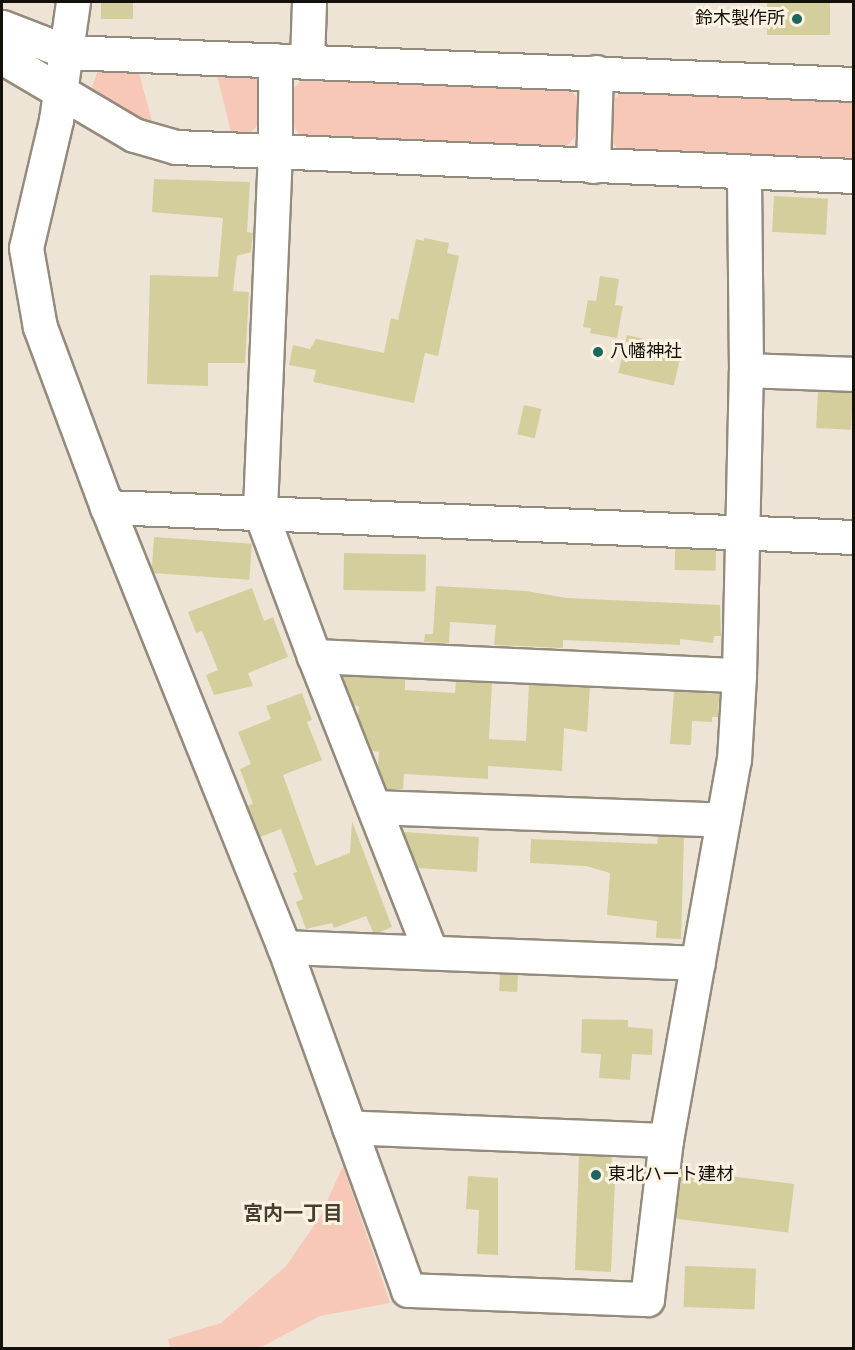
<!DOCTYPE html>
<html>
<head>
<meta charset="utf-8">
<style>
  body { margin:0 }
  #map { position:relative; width:855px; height:1350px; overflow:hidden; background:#eee4d5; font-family:"Alegreya Sans","Noto Sans JP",sans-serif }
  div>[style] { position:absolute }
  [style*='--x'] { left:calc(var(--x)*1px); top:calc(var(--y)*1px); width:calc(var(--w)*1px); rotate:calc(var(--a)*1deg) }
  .green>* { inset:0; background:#f7c8b8 }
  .building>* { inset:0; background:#d4ce9c; transform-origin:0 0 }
  .roads { filter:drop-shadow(2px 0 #938b7c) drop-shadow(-2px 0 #938b7c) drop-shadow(0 2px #938b7c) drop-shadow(0 -2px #938b7c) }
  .minor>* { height:33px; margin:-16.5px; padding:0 16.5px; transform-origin:16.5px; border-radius:16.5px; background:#fff }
  .dots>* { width:16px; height:16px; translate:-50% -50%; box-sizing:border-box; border:3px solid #fbf2e2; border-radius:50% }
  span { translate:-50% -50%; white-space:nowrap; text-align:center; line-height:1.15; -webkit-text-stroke:6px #fbf2e2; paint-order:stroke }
  .poi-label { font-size:18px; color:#14100b }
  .right { translate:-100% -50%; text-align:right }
  .left { translate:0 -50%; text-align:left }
  .neighbourhood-label { font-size:20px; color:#453e31; font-weight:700 }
  .frame { position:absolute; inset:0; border:3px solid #14100b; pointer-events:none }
</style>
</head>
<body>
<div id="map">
  <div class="green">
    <div style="clip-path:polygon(98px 70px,250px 74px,260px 84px,263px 119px,249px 135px,233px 140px,217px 75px,139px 73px,155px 132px,90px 92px)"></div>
    <div style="clip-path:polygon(305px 76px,568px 87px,581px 102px,580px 131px,566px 147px,302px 138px,288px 118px,289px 94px)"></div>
    <div style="clip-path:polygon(623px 90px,853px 95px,853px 160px,620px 152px,605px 132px,606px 108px)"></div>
    <div style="clip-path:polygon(343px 1166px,390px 1303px,320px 1316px,259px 1348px,170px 1348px,168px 1339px,221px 1323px,286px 1266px,320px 1217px)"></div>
  </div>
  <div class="building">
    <div style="left:101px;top:2px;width:32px;height:17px"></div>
    <div style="left:767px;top:2px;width:63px;height:33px"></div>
    <div style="clip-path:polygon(154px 179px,250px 182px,247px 232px,253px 233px,251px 252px,237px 256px,233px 291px,249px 292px,245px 363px,208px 363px,208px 386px,147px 384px,150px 275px,218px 277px,223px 218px,152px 212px)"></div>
    <div style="left:774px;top:196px;width:54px;height:36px;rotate:3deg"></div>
    <div style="clip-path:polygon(424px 238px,449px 243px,447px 253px,459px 256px,438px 356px,425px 353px,414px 403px,313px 382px,316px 370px,289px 365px,293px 345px,310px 349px,316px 339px,384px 353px,391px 318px,398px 320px,416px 239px,424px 241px)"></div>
    <div style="clip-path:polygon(600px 276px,619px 279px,615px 305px,623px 306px,617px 338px,590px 333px,591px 328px,583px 327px,588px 300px,596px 301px)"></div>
    <div style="left:627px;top:335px;width:57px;height:39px;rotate:13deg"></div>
    <div style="left:818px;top:391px;width:35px;height:37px;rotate:3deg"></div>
    <div style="left:524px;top:405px;width:18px;height:30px;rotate:13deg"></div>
    <div style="left:154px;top:537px;width:98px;height:36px;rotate:4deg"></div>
    <div style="left:675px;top:549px;width:41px;height:21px;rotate:1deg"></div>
    <div style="left:344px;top:553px;width:82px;height:37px;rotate:1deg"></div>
    <div style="clip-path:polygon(436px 586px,526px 591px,567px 598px,720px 605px,721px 636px,714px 636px,713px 643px,680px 639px,680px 645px,563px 640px,563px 648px,494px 645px,496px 625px,450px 622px,449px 643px,424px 642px,425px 634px,433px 634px)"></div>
    <div style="clip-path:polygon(252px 588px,264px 621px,273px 617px,288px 657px,248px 673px,253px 686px,214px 695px,206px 675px,218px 670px,202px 631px,196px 633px,188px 612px)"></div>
    <div style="clip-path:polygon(342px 676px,405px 679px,405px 690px,455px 693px,456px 681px,492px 683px,489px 739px,526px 741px,529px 684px,590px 687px,587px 732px,564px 728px,562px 771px,488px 766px,488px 779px,404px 774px,403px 789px,387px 789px,378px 767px,379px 752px,372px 751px,358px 717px,359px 707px,353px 704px)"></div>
    <div style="clip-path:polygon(674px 691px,719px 694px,718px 717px,712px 717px,712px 722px,692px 721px,691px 745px,670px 744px)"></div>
    <div style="clip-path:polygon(302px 693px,312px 720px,307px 722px,322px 760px,283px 775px,316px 866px,350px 853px,352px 821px,392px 927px,380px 932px,373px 932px,366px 916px,334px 928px,332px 923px,306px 929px,296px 902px,303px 899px,293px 873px,297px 872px,281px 829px,260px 837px,247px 806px,253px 804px,240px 769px,251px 764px,238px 732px,271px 719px,266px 706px)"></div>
    <div style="clip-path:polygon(404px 832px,479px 837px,477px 872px,418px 868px)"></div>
    <div style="clip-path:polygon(658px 836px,684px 837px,681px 939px,656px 938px,657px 921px,607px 915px,610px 873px,586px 866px,530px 863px,531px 839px,657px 844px)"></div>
    <div style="left:500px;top:974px;width:18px;height:17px;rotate:3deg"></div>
    <div style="clip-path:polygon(582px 1019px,628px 1020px,628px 1027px,653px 1029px,652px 1055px,632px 1054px,630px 1080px,599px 1078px,601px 1054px,581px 1053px)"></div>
    <div style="clip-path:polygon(579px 1155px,612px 1157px,610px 1181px,615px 1181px,611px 1272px,575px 1270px)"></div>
    <div style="left:681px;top:1170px;width:114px;height:49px;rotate:7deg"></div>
    <div style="clip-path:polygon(468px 1176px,498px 1178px,498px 1255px,477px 1254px,479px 1210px,466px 1209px)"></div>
    <div style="left:685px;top:1266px;width:71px;height:41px;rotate:2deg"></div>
  </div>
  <div class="roads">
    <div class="minor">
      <div style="--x:73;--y:2;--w:119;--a:98.2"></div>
      <div style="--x:56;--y:120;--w:131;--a:103.2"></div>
      <div style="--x:26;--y:248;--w:80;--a:80"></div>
      <div style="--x:40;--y:327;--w:192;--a:69.6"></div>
      <div style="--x:107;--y:507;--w:474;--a:68.1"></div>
      <div style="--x:284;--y:947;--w:414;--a:2.2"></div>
      <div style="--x:2;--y:27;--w:70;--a:21"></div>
      <div style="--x:67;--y:52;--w:788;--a:2.33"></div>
      <div style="--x:2;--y:57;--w:153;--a:30.6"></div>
      <div style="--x:134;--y:135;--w:44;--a:15.9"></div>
      <div style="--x:176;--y:147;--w:679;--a:2.45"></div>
      <div style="--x:275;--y:60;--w:91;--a:90"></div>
      <div style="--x:275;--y:151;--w:360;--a:92.4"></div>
      <div style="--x:260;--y:511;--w:155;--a:69.6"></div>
      <div style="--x:314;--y:656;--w:425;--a:2.6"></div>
      <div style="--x:739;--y:675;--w:305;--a:-88.7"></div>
      <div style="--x:746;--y:370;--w:197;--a:-90.6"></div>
      <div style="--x:307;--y:60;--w:58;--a:-88"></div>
      <div style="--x:593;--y:166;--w:94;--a:-88.2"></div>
      <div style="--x:746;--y:370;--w:108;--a:2.1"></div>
      <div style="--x:107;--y:507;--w:748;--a:2.3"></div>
      <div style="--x:314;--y:656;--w:316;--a:68.5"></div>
      <div style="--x:375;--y:807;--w:348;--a:2.1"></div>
      <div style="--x:284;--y:947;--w:191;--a:70.1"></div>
      <div style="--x:349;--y:1127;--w:173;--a:70.1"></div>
      <div style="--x:408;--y:1290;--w:239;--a:2.2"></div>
      <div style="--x:647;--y:1299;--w:160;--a:-83.2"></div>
      <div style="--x:666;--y:1140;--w:317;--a:-177.7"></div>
      <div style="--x:666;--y:1140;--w:386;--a:-79.9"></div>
      <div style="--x:734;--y:760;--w:85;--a:-86.6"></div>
    </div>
  </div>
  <div class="dots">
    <div style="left:797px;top:19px;background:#1c665e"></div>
    <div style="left:598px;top:352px;background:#1c665e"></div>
    <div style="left:596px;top:1175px;background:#1c665e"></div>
  </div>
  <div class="poi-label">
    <span class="right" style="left:785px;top:19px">鈴木製作所</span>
    <span class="left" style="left:610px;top:352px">八幡神社</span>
    <span class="left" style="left:608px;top:1175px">東北ハート建材</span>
  </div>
  <div class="neighbourhood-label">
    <span style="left:293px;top:1214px">宮内一丁目</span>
  </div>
  <div class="frame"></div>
</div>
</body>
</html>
